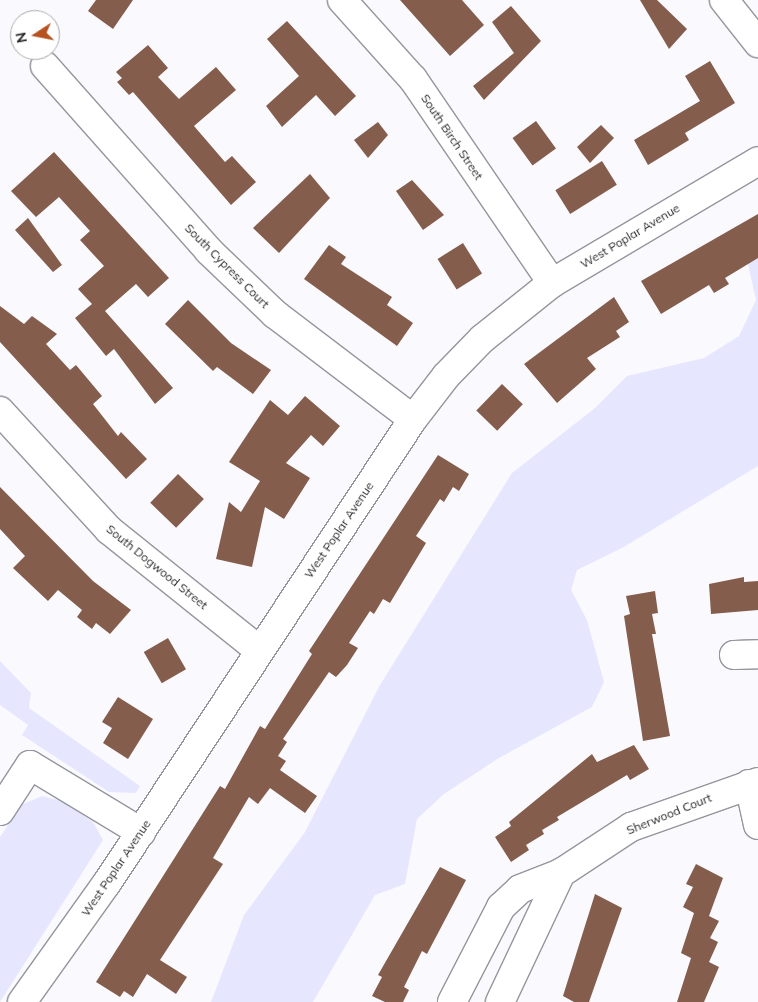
<!DOCTYPE html>
<html>
<head>
<meta charset="utf-8">
<style>
  body { margin:0 }
  #map { position:relative; width:758px; height:1002px; overflow:hidden; background:#fafafe; font-family:Mulish,sans-serif }
  div>[style] { position:absolute }
  [style*='--x'] { left:calc(var(--x)*1px); top:calc(var(--y)*1px); width:calc(var(--w)*1px); rotate:calc(var(--a)*1deg) }
  .green>* { inset:0; background:#e6e7fe }
  .building>* { inset:0; background:#845d4d; transform-origin:0 0 }
  .roads { filter:drop-shadow(1px 0 #95969d) drop-shadow(-1px 0 #95969d) drop-shadow(0 1px #95969d) drop-shadow(0 -1px #95969d) }
  .minor>* { height:28px; margin:-14px; padding:0 14px; transform-origin:14px; border-radius:14px; background:#fff }
  span { translate:-50% -50%; white-space:nowrap; text-align:center; line-height:1.15; -webkit-text-stroke:5px #fff; paint-order:stroke }
  .street-label { font-size:12px; color:#28282b }
  .north { position:absolute; left:10px; top:10px; width:50px; height:50px; box-sizing:border-box; background:#fff; border:1px solid #a9a9aa; border-radius:50%; rotate:259deg; font-size:14px; font-weight:700; line-height:20px; text-align:center; color:#28282b }
  .north::after { content:''; display:block; margin:auto; width:18px; height:22px; background:#b75221; clip-path:polygon(50% 0,100% 100%,50% 72%,0 100%) }
</style>
</head>
<body>
<div id="map">
  <div class="green">
    <div style="clip-path:polygon(758px 242px,758px 466px,622px 548px,577px 570px,571px 590px,587px 620px,604px 682px,592px 707px,499px 758px,444px 794px,417px 819px,405px 884px,375px 895px,313px 1002px,211px 1002px,244px 915px,305px 832px,380px 685px,512px 473px,595px 408px,627px 376px,704px 358px,739px 336px,756px 300px,747px 260px)"></div>
    <div style="clip-path:polygon(0 661px,31px 693px,29px 708px,140px 786px,136px 793px,109px 792px,22px 735px,28px 725px,0 705px)"></div>
    <div style="clip-path:polygon(42px 796px,62px 801px,93px 822px,103px 840px,0 1002px,0 837px,21px 805px)"></div>
  </div>
  <div class="building">
    <div style="clip-path:polygon(96px 0,133px 0,113px 29px,88px 11px)"></div>
    <div style="clip-path:polygon(400px 0,462px 0,484px 25px,450px 56px)"></div>
    <div style="clip-path:polygon(640px 0,657px 0,687px 29px,669px 49px)"></div>
    <div style="clip-path:polygon(511px 6px,541px 41px,484px 100px,473px 86px,514px 53px,492px 22px)"></div>
    <div style="clip-path:polygon(287px 21px,356px 96px,335px 116px,316px 95px,282px 127px,266px 106px,299px 76px,267px 39px)"></div>
    <div style="clip-path:polygon(148px 45px,168px 68px,158px 77px,179px 99px,216px 67px,236px 90px,194px 126px,225px 162px,232px 156px,256px 182px,231px 205px,133px 92px,129px 95px,117px 82px,122px 78px,116px 72px)"></div>
    <div style="clip-path:polygon(710px 61px,735px 103px,685px 133px,689px 140px,648px 165px,634px 140px,700px 101px,685px 76px)"></div>
    <div style="left:536px;top:121px;width:34px;height:29px;rotate:54deg"></div>
    <div style="clip-path:polygon(378px 122px,388px 135px,368px 158px,354px 140px)"></div>
    <div style="clip-path:polygon(601px 125px,614px 138px,590px 163px,577px 147px)"></div>
    <div style="clip-path:polygon(54px 152px,169px 278px,148px 297px,136px 284px,105px 311px,173px 388px,155px 404px,114px 349px,106px 356px,75px 318px,92px 304px,78px 289px,104px 266px,80px 240px,90px 231px,59px 197px,36px 217px,11px 191px)"></div>
    <div style="left:602px;top:161px;width:28px;height:55px;rotate:58deg"></div>
    <div style="clip-path:polygon(310px 174px,330px 198px,279px 253px,253px 228px)"></div>
    <div style="clip-path:polygon(412px 180px,444px 215px,423px 230px,396px 191px)"></div>
    <div style="clip-path:polygon(758px 214px,758px 258px,725px 278px,729px 284px,714px 293px,709px 285px,661px 314px,641px 281px)"></div>
    <div style="clip-path:polygon(28px 218px,62px 265px,53px 272px,15px 230px)"></div>
    <div style="left:463px;top:243px;width:36px;height:30px;rotate:58deg"></div>
    <div style="clip-path:polygon(329px 245px,346px 257px,341px 264px,392px 297px,387px 305px,413px 323px,397px 346px,304px 279px)"></div>
    <div style="clip-path:polygon(614px 297px,629px 322px,616px 331px,620px 337px,587px 358px,596px 369px,557px 403px,524px 364px)"></div>
    <div style="clip-path:polygon(188px 300px,231px 343px,271px 370px,253px 394px,217px 367px,213px 371px,165px 324px)"></div>
    <div style="clip-path:polygon(0 306px,24px 324px,32px 316px,57px 334px,46px 344px,70px 370px,76px 365px,102px 396px,93px 404px,118px 436px,121px 432px,147px 459px,126px 479px,0 342px)"></div>
    <div style="left:502px;top:384px;width:29px;height:37px;rotate:44deg"></div>
    <div style="clip-path:polygon(305px 396px,340px 426px,323px 446px,311px 435px,286px 463px,310px 478px,284px 519px,265px 507px,252px 567px,216px 559px,229px 502px,241px 512px,260px 481px,229px 462px,270px 400px,288px 415px)"></div>
    <div style="clip-path:polygon(438px 455px,469px 474px,459px 491px,453px 487px,444px 502px,440px 499px,416px 536px,426px 543px,390px 603px,383px 599px,374px 614px,370px 611px,349px 643px,358px 648px,347px 665px,336px 677px,329px 672px,283px 739px,287px 742px,278px 756px,286px 761px,280px 770px,317px 796px,305px 813px,270px 788px,258px 804px,249px 797px,213px 858px,223px 864px,160px 960px,187px 977px,176px 994px,147px 974px,133px 997px,124px 991px,120px 997px,96px 982px,220px 786px,225px 789px,260px 726px,265px 729px,312px 654px,309px 651px)"></div>
    <div style="left:178px;top:474px;width:36px;height:40px;rotate:44deg"></div>
    <div style="clip-path:polygon(0 487px,93px 581px,131px 610px,110px 634px,96px 623px,92px 629px,77px 617px,82px 610px,58px 590px,48px 601px,13px 568px,25px 556px,0 529px)"></div>
    <div style="clip-path:polygon(744px 577px,744px 582px,758px 581px,758px 610px,711px 614px,709px 584px)"></div>
    <div style="clip-path:polygon(655px 591px,658px 613px,652px 614px,656px 634px,652px 634px,670px 736px,643px 741px,624px 616px,630px 614px,626px 596px)"></div>
    <div style="left:168px;top:638px;width:36px;height:28px;rotate:60deg"></div>
    <div style="clip-path:polygon(118px 697px,153px 719px,128px 759px,103px 743px,112px 728px,102px 722px)"></div>
    <div style="clip-path:polygon(634px 745px,649px 769px,630px 780px,627px 775px,557px 817px,559px 820px,542px 830px,544px 834px,526px 845px,529px 850px,511px 862px,495px 837px,511px 826px,509px 822px,592px 754px,597px 762px)"></div>
    <div style="clip-path:polygon(696px 864px,723px 878px,709px 916px,719px 921px,710px 938px,718px 942px,709px 962px,719px 967px,704px 1002px,677px 1002px,691px 958px,681px 953px,694px 913px,683px 907px,693px 887px,686px 884px)"></div>
    <div style="clip-path:polygon(440px 867px,466px 880px,427px 954px,422px 951px,404px 987px,409px 990px,403px 1002px,385px 1002px,372px 996px,382px 977px,378px 975px)"></div>
    <div style="clip-path:polygon(595px 894px,622px 908px,589px 1002px,574px 1002px,563px 996px)"></div>
  </div>
  <div class="roads">
    <div class="minor">
      <div style="--x:342;--y:0;--w:106;--a:48.1"></div>
      <div style="--x:413;--y:79;--w:247;--a:55.7"></div>
      <div style="--x:724;--y:0;--w:55;--a:51.7"></div>
      <div style="--x:45;--y:66;--w:247;--a:48.4"></div>
      <div style="--x:209;--y:251;--w:91;--a:43.7"></div>
      <div style="--x:275;--y:314;--w:173;--a:37.3"></div>
      <div style="--x:0;--y:411;--w:161;--a:47.5"></div>
      <div style="--x:109;--y:530;--w:192;--a:38.7"></div>
      <div style="--x:734;--y:655;--w:24;--a:-2"></div>
      <div style="--x:749;--y:784;--w:42;--a:77.6"></div>
      <div style="--x:0;--y:811;--w:55;--a:-56.9"></div>
      <div style="--x:30;--y:765;--w:130;--a:31.1"></div>
      <div style="--x:22;--y:1002;--w:146;--a:-54.5"></div>
      <div style="--x:107;--y:883;--w:556;--a:-56.6"></div>
      <div style="--x:413;--y:419;--w:54;--a:-52.5"></div>
      <div style="--x:446;--y:376;--w:52;--a:-45.8"></div>
      <div style="--x:482;--y:339;--w:90;--a:-38.7"></div>
      <div style="--x:552;--y:283;--w:239;--a:-30.6"></div>
      <div style="--x:452;--y:1002;--w:107;--a:-62.7"></div>
      <div style="--x:501;--y:907;--w:26;--a:-43"></div>
      <div style="--x:520;--y:889;--w:44;--a:-21.3"></div>
      <div style="--x:561;--y:873;--w:84;--a:-33.3"></div>
      <div style="--x:631;--y:827;--w:135;--a:-19.5"></div>
      <div style="--x:500;--y:1002;--w:143;--a:-64.7"></div>
    </div>
  </div>
  <div class="street-label">
    <span style="left:452px;top:137px;rotate:56deg">South Birch Street</span>
    <span style="left:630px;top:236px;rotate:-31deg">West Poplar Avenue</span>
    <span style="left:227px;top:266px;rotate:45deg">South Cypress Court</span>
    <span style="left:339px;top:530px;rotate:-56deg">West Poplar Avenue</span>
    <span style="left:157px;top:567px;rotate:39deg">South Dogwood Street</span>
    <span style="left:669px;top:814px;rotate:-22deg">Sherwood Court</span>
    <span style="left:116px;top:868px;rotate:-56deg">West Poplar Avenue</span>
  </div>
  <div class="north">N</div>
</div>
</body>
</html>
